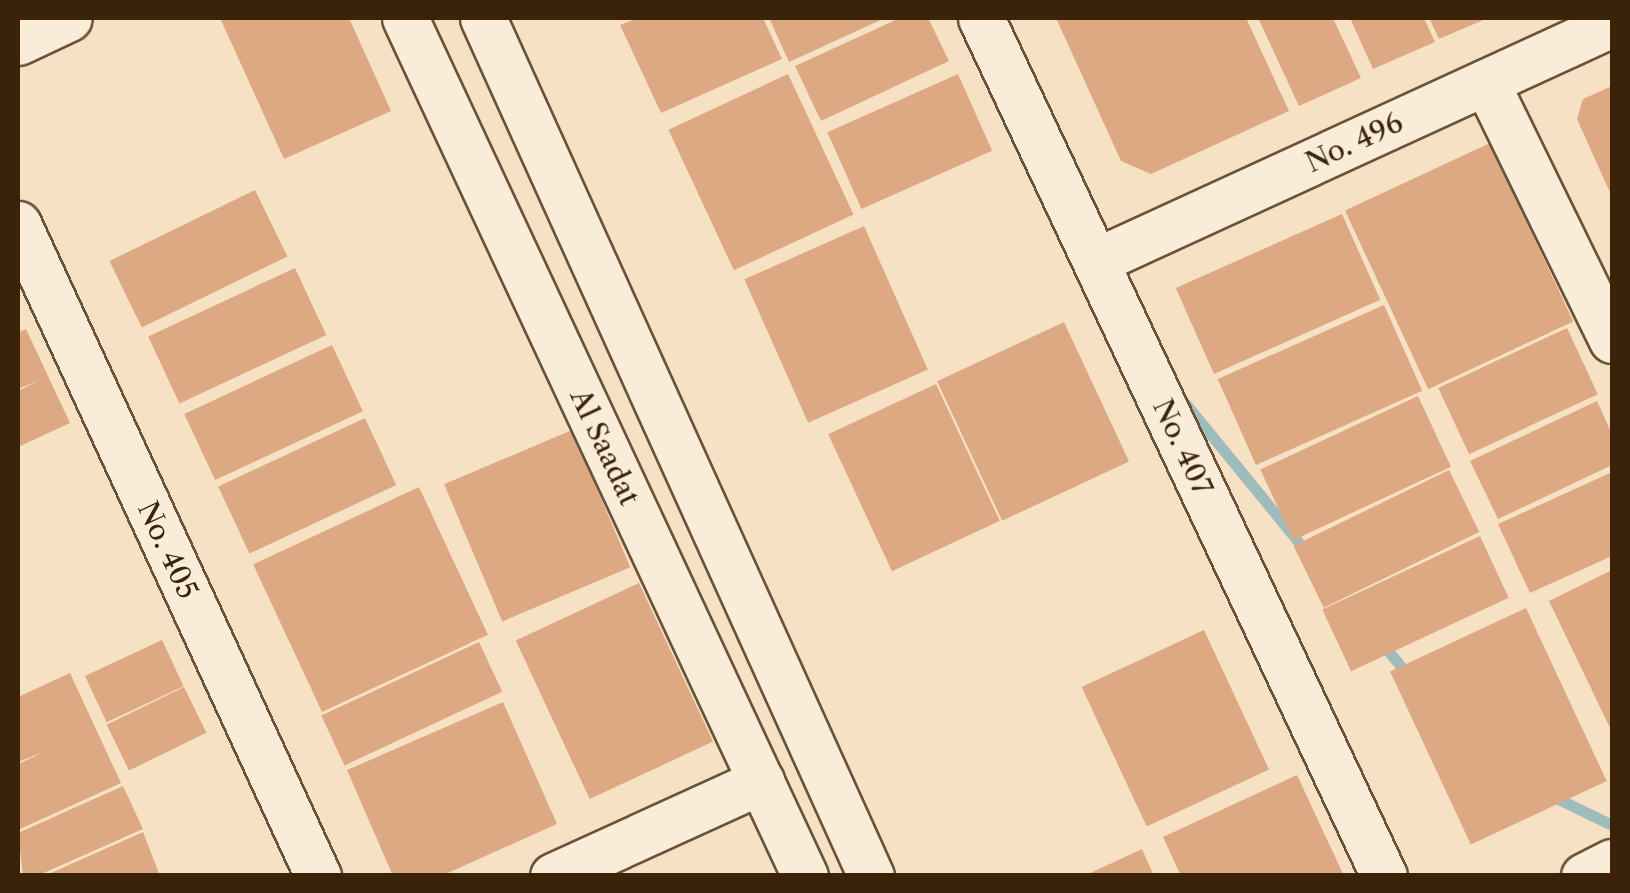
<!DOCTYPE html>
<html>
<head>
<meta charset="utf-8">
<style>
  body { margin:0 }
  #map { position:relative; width:1630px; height:893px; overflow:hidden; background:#f6e1c4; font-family:"Libre Caslon Text",serif }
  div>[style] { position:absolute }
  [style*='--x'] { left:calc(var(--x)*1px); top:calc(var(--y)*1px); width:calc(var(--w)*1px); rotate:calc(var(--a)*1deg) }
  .stream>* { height:11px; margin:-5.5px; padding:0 5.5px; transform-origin:5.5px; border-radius:5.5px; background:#9fbcbc }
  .building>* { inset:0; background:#dda983; transform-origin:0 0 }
  .roads { filter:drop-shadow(2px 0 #695238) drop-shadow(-2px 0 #695238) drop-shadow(0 2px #695238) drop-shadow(0 -2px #695238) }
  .minor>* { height:45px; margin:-22.5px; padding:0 22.5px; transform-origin:22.5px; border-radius:22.5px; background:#f9ecd9 }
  span { translate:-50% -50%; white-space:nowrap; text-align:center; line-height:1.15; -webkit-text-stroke:10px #f9ecd9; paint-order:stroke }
  .street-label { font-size:28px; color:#3a2309 }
  .frame { position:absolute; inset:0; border:20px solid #3a2309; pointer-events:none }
</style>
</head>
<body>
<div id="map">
  <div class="stream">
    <div style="--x:1180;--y:397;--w:186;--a:50.7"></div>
    <div style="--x:1380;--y:641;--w:45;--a:50.4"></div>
    <div style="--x:1550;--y:795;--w:69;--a:25.8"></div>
  </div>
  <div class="building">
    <div style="clip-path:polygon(220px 18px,349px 18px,391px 111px,284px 159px)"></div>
    <div style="clip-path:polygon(638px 18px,763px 18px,782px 59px,661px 113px,620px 25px)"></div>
    <div style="clip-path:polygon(769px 18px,885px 18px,789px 62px)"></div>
    <div style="clip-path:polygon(900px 18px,928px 18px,949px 61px,821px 121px,795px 66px)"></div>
    <div style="clip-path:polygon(1056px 18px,1246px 18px,1289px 111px,1151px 174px,1121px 161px)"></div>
    <div style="clip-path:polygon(1258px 18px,1333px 18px,1361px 78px,1299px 106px)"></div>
    <div style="clip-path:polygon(1350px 18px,1424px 18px,1435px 42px,1373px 69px)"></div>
    <div style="clip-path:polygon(1429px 18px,1488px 18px,1439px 39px)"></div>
    <div style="left:788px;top:74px;width:155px;height:132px;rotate:65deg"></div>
    <div style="left:958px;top:74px;width:84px;height:143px;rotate:66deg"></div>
    <div style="clip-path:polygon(1612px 86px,1612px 197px,1577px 119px,1583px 99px)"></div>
    <div style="left:1490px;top:143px;width:197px;height:160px;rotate:65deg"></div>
    <div style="left:255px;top:190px;width:74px;height:162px;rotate:64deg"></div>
    <div style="left:1342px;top:214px;width:94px;height:182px;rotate:66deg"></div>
    <div style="left:864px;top:226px;width:157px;height:131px;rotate:66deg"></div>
    <div style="left:295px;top:268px;width:74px;height:162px;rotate:65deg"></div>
    <div style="left:1384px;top:305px;width:94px;height:182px;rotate:66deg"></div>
    <div style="left:1064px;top:322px;width:154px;height:140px;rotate:65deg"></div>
    <div style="left:1567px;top:328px;width:73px;height:142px;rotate:65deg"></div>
    <div style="clip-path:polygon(26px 329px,70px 423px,18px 447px,18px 391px,40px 380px,18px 389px,18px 333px)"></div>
    <div style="left:332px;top:345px;width:73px;height:163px;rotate:65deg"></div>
    <div style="left:936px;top:384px;width:151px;height:119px;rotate:65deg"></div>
    <div style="left:1418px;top:396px;width:78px;height:174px;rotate:65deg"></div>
    <div style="clip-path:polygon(1597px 401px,1612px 434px,1612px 465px,1498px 519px,1470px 461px)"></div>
    <div style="left:365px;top:418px;width:74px;height:162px;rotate:65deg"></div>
    <div style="left:572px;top:430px;width:149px;height:139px;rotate:67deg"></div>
    <div style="left:1449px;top:470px;width:69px;height:173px;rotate:64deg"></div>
    <div style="clip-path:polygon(1612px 472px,1612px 556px,1530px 593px,1498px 524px)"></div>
    <div style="left:419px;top:487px;width:163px;height:183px;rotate:65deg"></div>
    <div style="left:1480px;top:536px;width:68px;height:174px;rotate:65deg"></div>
    <div style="clip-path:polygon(1612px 570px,1612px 732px,1549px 601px)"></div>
    <div style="left:639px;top:583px;width:175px;height:136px;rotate:65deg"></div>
    <div style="left:1526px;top:608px;width:191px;height:150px;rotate:65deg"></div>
    <div style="left:1204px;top:630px;width:154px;height:135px;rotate:65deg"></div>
    <div style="left:162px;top:640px;width:51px;height:85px;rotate:65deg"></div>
    <div style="left:479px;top:642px;width:55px;height:174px;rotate:65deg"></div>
    <div style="clip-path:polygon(70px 673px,121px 783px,18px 830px,18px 764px,46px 751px,18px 762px,18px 697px)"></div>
    <div style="left:184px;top:687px;width:51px;height:86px;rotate:64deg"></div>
    <div style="clip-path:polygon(503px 702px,557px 824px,441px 876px,393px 876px,347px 770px)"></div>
    <div style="clip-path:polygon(1297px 775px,1344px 876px,1181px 876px,1163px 837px)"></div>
    <div style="clip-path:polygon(123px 786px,143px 829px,37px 876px,23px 876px,18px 833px)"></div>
    <div style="clip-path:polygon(143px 832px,160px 876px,44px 876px)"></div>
    <div style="clip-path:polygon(1142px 849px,1154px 876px,1084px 876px)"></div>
  </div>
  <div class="roads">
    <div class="minor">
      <div style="--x:405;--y:18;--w:947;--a:65.01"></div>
      <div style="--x:483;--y:18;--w:942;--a:65.67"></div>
      <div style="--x:981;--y:18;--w:948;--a:64.84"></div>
      <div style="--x:18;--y:42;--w:56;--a:-25.2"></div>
      <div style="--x:1486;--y:82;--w:287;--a:64"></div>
      <div style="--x:18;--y:224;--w:718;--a:65.29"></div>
      <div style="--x:1096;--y:261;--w:568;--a:-24.67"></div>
      <div style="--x:553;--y:876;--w:229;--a:-24.5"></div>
      <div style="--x:1584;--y:876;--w:31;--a:-27"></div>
    </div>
  </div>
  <div class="street-label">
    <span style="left:1354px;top:142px;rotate:-25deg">No. 496</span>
    <span style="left:605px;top:447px;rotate:65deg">Al Saadat</span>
    <span style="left:1183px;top:447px;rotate:65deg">No. 407</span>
    <span style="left:168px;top:550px;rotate:65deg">No. 405</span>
  </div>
  <div class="frame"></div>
</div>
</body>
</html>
